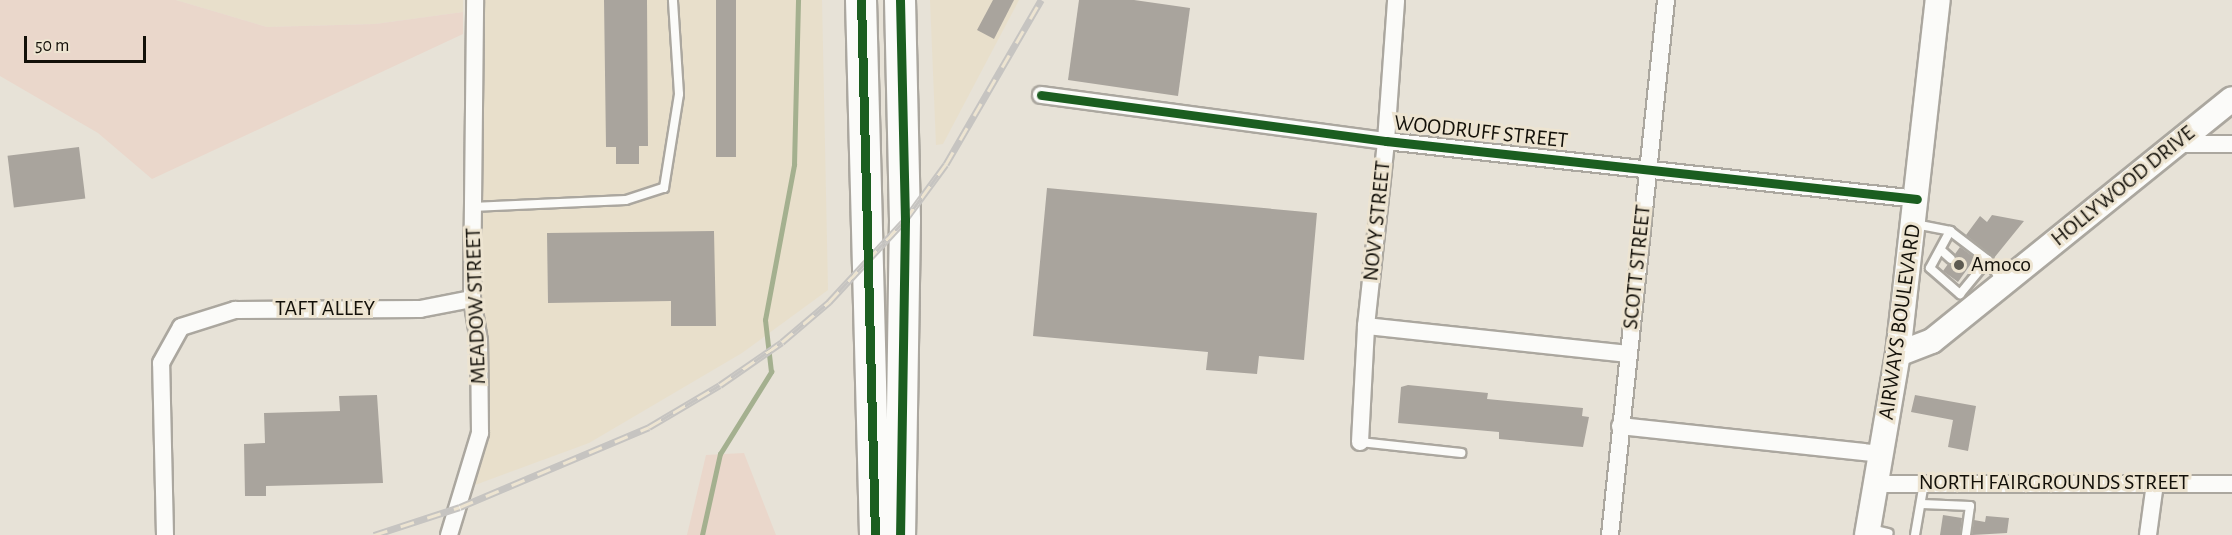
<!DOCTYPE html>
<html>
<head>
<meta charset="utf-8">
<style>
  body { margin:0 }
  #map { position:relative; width:2232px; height:535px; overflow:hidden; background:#e7e2d7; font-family:"Alegreya Sans",sans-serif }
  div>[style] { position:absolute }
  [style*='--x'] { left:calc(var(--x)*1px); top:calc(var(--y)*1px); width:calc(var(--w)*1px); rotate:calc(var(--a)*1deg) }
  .built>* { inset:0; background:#e8dfcb }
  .green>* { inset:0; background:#ead7cb }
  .stream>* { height:4.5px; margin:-2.25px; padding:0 2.25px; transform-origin:2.25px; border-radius:2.25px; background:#a4b08f }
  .building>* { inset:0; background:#a9a49d; transform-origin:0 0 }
  .roads { filter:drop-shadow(2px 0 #aba79f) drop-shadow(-2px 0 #aba79f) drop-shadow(0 2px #aba79f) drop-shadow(0 -2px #aba79f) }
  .lane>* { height:8px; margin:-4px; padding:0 4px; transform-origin:4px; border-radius:4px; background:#fbfbf9 }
  .street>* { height:16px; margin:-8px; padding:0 8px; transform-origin:8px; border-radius:8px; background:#fbfbf9 }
  .secondary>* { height:24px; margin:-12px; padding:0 12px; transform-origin:12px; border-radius:12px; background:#fbfbf9 }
  .highway>* { height:30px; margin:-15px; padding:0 15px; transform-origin:15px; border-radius:15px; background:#fbfbf9 }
  .rail>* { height:7px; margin-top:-3.5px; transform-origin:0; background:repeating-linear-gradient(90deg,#ede4d1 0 14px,#c6c4c1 0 28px); box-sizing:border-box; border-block:2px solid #c6c4c1 }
  .cycleway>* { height:9px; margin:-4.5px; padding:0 4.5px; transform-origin:4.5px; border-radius:4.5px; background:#1b5e20 }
  .dots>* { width:16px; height:16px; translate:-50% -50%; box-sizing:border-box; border:3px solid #ede4d1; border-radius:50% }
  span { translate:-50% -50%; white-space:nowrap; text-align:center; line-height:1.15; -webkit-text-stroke:6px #ede4d1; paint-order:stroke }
  .street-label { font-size:22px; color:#131009 }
  .poi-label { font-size:22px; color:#131009 }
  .left { translate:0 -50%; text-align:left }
  .scale { position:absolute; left:24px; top:36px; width:122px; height:27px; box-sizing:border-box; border:3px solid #131009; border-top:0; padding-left:8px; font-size:18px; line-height:21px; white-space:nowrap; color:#131009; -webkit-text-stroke:4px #ede4d1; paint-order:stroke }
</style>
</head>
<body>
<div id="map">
  <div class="built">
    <div style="clip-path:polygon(176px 0,463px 0,463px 12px,375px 24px,267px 27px)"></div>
    <div style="clip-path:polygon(481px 0,822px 0,828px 290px,742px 353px,589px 443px,475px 485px)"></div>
    <div style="clip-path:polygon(930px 0,1019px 0,943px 144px,936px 145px)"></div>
  </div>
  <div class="green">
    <div style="clip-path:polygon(0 0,176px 0,267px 27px,375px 24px,463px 12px,463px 34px,152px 179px,98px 133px,0 76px)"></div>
    <div style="clip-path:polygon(744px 453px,776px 535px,687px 535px,706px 455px)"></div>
  </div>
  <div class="stream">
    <div style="--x:702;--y:535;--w:83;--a:-77.5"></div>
    <div style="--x:720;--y:454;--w:97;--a:-58.1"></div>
    <div style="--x:771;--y:372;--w:52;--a:-96.6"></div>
    <div style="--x:765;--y:320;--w:158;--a:-79.4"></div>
    <div style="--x:794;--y:165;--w:165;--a:-88.6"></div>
  </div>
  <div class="building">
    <div style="clip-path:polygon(604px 0,647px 0,648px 146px,639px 146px,639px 164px,616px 164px,616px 147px,606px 147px)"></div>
    <div style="left:716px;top:0;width:20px;height:157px"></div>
    <div style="clip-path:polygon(993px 0,1014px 0,994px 39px,977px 30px)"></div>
    <div style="clip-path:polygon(1079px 0,1134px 0,1190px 8px,1178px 96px,1068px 80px)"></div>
    <div style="left:79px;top:147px;width:52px;height:72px;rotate:83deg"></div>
    <div style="clip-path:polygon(1047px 188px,1317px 213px,1304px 360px,1259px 356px,1257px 374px,1206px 370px,1208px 352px,1033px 336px)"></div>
    <div style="clip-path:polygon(1992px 215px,2024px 221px,1994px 258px,1966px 235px,1980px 216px,1987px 222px)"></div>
    <div style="clip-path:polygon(714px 231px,716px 326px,671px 326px,671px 301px,548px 303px,547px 233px)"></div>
    <div style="clip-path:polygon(1960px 247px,1975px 258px,1958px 282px,1943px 271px,1948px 264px,1956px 263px,1955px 254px)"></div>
    <div style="clip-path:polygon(1408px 385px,1488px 393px,1487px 399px,1583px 408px,1582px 416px,1589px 417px,1583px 447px,1499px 439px,1499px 432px,1398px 423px,1401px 387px)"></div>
    <div style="clip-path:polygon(377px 395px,383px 483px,266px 486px,266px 496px,245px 496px,244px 444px,265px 443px,264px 413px,340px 411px,339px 396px)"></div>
    <div style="clip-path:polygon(1915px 395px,1976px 406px,1968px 451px,1948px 447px,1953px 420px,1911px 412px)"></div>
    <div style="clip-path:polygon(1943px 515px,1962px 518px,1960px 535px,1940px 535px)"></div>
    <div style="clip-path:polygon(1986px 516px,2009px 518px,2007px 533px,1972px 535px,1974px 520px,1985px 522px)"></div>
  </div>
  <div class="roads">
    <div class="lane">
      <div style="--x:472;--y:207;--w:154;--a:-2.6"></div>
      <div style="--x:626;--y:200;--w:40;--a:-18"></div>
      <div style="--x:664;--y:188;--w:95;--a:-80.9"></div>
      <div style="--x:679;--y:94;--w:94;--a:-93.7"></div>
      <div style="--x:1915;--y:224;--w:36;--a:11"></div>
      <div style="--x:1950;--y:231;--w:48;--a:37.3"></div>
      <div style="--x:1950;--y:231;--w:42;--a:118.4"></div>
      <div style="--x:1930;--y:268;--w:40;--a:41"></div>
      <div style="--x:1960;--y:294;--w:44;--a:-50.5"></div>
      <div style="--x:1988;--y:260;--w:26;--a:58"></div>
      <div style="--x:1941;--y:250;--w:13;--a:42"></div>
      <div style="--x:1360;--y:442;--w:102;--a:6.2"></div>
      <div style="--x:1922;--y:504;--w:48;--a:2.4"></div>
      <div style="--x:1970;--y:506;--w:29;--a:98"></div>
      <div style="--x:1871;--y:529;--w:18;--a:13"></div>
      <div style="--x:1915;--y:535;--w:53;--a:-80.2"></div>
    </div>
    <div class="street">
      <div style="--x:1041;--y:95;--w:348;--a:7.6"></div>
      <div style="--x:1386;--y:141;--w:534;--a:6.23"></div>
      <div style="--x:2177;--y:144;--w:55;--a:0"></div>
      <div style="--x:1366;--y:326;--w:263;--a:6.1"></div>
      <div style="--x:1620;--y:426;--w:263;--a:6.1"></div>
      <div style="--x:1360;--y:442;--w:116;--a:-87"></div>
      <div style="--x:1366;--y:326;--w:186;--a:-83.8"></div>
      <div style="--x:1386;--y:141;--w:141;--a:-85.9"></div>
      <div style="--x:1876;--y:484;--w:356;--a:0"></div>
      <div style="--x:165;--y:535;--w:172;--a:-91.3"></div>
      <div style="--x:161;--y:363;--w:41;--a:-60.9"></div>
      <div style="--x:181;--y:327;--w:57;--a:-17.5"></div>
      <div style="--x:235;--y:310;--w:185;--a:-0.3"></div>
      <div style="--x:420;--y:309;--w:53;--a:-10.9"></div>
      <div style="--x:449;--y:535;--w:107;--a:-73.1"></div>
      <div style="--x:480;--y:433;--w:92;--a:-90.6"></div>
      <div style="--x:479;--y:341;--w:43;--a:-99.5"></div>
      <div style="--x:472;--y:299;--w:299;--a:-89.4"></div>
      <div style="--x:1610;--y:535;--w:538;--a:-84.02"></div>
      <div style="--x:2148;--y:535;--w:52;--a:-82.3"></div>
    </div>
    <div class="secondary">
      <div style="--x:1898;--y:354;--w:36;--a:-21"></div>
      <div style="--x:1932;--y:341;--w:385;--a:-38.9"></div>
      <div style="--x:1867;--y:535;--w:184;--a:-80.3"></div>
      <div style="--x:1898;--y:354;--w:356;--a:-83.6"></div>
    </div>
    <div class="highway">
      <div style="--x:861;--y:0;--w:535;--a:88.5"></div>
      <div style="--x:900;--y:0;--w:220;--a:88.7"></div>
      <div style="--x:905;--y:220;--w:315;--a:90.9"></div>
    </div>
  </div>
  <div class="rail">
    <div style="--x:374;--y:535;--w:90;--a:-18"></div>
    <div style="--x:460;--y:507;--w:205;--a:-22.9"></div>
    <div style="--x:649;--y:427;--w:82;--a:-30.6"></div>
    <div style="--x:720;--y:385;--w:75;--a:-34.7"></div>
    <div style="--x:782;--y:342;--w:62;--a:-40.4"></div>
    <div style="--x:829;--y:302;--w:112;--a:-47.2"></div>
    <div style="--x:905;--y:220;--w:69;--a:-53.8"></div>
    <div style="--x:946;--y:164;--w:190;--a:-59.9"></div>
  </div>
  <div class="cycleway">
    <div style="--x:861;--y:0;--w:535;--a:88.5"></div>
    <div style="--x:900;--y:0;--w:220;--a:88.7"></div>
    <div style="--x:905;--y:220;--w:315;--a:90.9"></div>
    <div style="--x:1041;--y:95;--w:348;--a:7.6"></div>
    <div style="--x:1386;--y:141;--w:534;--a:6.23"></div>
  </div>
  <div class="dots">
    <div style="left:1959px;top:265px;background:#5d5a51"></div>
  </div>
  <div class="street-label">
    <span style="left:1481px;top:132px;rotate:6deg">WOODRUFF STREET</span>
    <span style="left:2123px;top:186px;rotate:-39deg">HOLLYWOOD DRIVE</span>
    <span style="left:1377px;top:221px;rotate:-84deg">NOVY STREET</span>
    <span style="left:1637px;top:267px;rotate:-84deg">SCOTT STREET</span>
    <span style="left:476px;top:306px;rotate:-92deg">MEADOW STREET</span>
    <span style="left:325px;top:309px">TAFT ALLEY</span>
    <span style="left:1900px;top:322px;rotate:-82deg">AIRWAYS BOULEVARD</span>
    <span style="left:2054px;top:483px">NORTH FAIRGROUNDS STREET</span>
  </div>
  <div class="poi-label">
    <span class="left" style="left:1971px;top:265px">Amoco</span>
  </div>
  <div class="scale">50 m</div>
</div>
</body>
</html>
